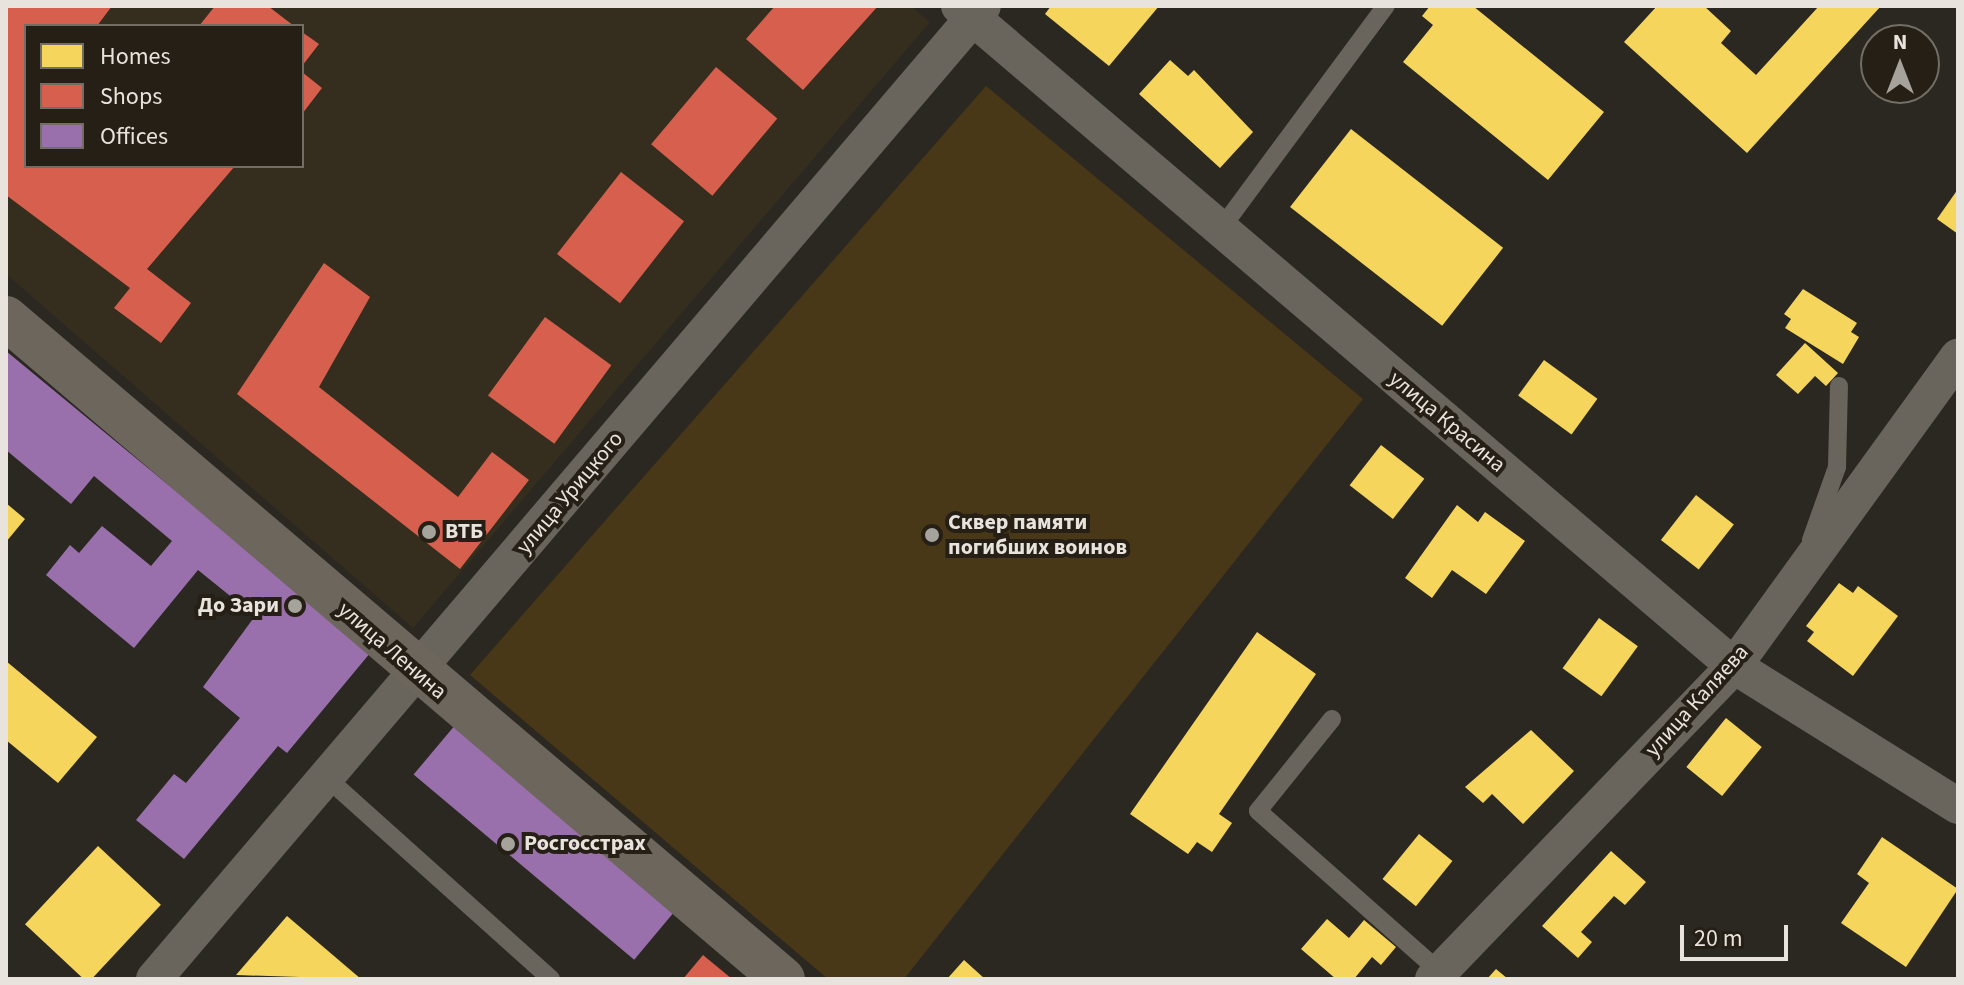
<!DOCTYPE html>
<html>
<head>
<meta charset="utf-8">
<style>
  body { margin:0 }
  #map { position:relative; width:1964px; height:985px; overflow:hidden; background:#2b2822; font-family:"Source Sans 3",sans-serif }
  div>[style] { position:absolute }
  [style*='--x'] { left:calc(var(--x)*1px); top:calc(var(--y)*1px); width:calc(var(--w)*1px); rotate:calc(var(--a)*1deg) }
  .built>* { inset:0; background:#352d1e }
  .green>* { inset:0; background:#483818 }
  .homes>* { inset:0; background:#f6d55c; transform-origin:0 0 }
  .shops>* { inset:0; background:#d6604d; transform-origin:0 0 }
  .offices>* { inset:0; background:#9970ab; transform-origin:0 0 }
  .lane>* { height:18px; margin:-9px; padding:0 9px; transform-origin:9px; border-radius:9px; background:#69645c }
  .street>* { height:36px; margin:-18px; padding:0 18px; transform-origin:18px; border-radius:18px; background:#69645c }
  .secondary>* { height:44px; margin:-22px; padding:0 22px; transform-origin:22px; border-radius:22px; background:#6c665d }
  .dots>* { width:22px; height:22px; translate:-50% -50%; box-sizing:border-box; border:4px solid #251f15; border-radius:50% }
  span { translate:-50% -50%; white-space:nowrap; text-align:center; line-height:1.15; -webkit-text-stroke:8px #251f15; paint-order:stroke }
  .street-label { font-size:22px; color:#e8e4dd }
  .poi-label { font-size:22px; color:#e8e4dd; font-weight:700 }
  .left { translate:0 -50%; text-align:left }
  .right { translate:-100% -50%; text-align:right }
  .frame { position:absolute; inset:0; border:8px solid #e8e4dd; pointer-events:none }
  .legend { position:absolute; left:24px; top:24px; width:280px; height:144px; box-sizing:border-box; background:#251f15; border:2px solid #736e65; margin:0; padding:10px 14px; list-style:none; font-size:24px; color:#e8e4dd }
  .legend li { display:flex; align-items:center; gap:16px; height:40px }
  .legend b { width:40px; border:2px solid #736e65 }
  .north { position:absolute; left:1860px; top:24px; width:80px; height:80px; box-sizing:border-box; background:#251f15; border:2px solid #736e65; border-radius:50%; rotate:0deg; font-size:22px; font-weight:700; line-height:32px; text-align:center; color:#e8e4dd }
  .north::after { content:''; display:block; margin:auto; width:28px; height:36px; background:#a6a29c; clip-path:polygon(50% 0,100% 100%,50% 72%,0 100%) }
  .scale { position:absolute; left:1680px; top:925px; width:108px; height:36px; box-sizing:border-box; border:4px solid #e8e4dd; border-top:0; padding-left:10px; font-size:24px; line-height:28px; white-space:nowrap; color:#e8e4dd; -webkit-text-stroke:6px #251f15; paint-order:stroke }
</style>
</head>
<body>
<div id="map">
  <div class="built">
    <div style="clip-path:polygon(evenodd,6px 6px,911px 6px,930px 22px,413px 628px,6px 274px,6px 6px,26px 26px,302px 26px,302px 166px,26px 166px,26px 26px)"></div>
  </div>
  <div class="green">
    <div style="clip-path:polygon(986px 86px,1363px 399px,904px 979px,828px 979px,470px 675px)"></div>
  </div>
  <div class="homes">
    <div style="clip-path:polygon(1051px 6px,1159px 6px,1109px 66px,1045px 14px)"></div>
    <div style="clip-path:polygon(1430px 6px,1473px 6px,1604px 112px,1548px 180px,1403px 62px,1433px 25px,1422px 16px)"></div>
    <div style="clip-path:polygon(1657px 6px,1704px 6px,1731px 31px,1721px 43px,1756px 75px,1819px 6px,1881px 6px,1747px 153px,1624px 42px)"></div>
    <div style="clip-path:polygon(1170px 60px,1188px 76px,1194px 70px,1253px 132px,1220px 168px,1139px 94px)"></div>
    <div style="left:1351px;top:129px;width:193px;height:99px;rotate:38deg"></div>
    <div style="clip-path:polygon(1958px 189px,1958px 234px,1937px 219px)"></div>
    <div style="clip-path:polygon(1803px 289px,1857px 323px,1851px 332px,1859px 337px,1843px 364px,1785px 328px,1791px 319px,1784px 314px)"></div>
    <div style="clip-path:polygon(1805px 343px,1838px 373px,1826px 386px,1815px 376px,1798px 394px,1776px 375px)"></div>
    <div style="left:1544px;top:360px;width:66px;height:44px;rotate:36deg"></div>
    <div style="left:1381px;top:445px;width:55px;height:51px;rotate:38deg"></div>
    <div style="left:1696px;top:495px;width:48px;height:57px;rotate:38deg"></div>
    <div style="clip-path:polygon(6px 503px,25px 519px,6px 542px)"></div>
    <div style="clip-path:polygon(1457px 505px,1478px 522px,1485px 512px,1525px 541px,1486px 594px,1452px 570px,1432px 598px,1405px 578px)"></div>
    <div style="clip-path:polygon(1839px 583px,1853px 593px,1858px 586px,1898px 616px,1853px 676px,1807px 641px,1814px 632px,1806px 626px)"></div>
    <div style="left:1599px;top:618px;width:48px;height:62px;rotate:36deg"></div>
    <div style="clip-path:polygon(1257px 632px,1316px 674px,1219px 814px,1232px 823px,1212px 852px,1197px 842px,1188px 854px,1130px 814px)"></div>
    <div style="clip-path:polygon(6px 661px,97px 737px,58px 783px,6px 740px)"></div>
    <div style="left:1726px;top:718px;width:46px;height:63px;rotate:39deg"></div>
    <div style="clip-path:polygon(1531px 730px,1574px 771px,1523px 824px,1492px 794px,1483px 803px,1465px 787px)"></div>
    <div style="left:1419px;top:834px;width:43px;height:58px;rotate:39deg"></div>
    <div style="clip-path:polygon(1882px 837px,1958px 889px,1906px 967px,1841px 923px,1869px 883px,1857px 874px)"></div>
    <div style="left:98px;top:846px;width:86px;height:107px;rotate:43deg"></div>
    <div style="clip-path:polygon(1611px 851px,1646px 882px,1625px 905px,1614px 896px,1581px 932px,1592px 942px,1578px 958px,1542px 926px)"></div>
    <div style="clip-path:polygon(287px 916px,361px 979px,236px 975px)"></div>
    <div style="clip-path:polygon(1327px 919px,1349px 938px,1364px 920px,1396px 947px,1381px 965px,1372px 957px,1354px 979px,1336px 979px,1301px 949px)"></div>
    <div style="clip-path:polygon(964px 960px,985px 979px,947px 979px)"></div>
    <div style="clip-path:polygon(1496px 969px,1508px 979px,1487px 979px)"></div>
  </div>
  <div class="shops">
    <div style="clip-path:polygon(6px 6px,112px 6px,97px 26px,26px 26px,26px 166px,235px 166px,147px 269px,191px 303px,161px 343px,114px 308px,130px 288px,6px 195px)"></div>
    <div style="clip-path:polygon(215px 6px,268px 6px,294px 26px,199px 26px)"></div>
    <div style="clip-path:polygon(775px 6px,878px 6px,803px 90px,746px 39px)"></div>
    <div style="clip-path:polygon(302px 32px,319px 44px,302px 66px)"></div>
    <div style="left:716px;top:67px;width:80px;height:101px;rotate:40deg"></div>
    <div style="clip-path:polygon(302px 72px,322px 88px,302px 114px)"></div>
    <div style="left:621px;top:172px;width:80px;height:104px;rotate:38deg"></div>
    <div style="clip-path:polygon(324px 263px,370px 297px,319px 387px,458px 497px,492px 452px,529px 480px,460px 569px,237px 394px)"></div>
    <div style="left:545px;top:317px;width:82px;height:97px;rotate:36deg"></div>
    <div style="clip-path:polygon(703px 955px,732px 979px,683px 979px)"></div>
  </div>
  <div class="offices">
    <div style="clip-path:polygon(6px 351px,371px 652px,287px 753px,278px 746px,184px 859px,136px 820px,174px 774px,186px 783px,240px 718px,203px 687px,255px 616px,198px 570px,134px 648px,46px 575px,70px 545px,79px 553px,102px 526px,151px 566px,172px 541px,94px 476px,71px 504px,6px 450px)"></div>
    <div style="left:456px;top:724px;width:288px;height:66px;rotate:40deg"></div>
  </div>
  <div class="lane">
    <div style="--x:1220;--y:230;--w:279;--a:-53.5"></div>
    <div style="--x:1811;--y:540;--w:77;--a:-70.4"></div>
    <div style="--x:1837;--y:467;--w:81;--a:-88.6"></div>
    <div style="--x:1332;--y:719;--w:118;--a:128.8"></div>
    <div style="--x:1258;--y:811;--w:243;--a:41.5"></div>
    <div style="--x:327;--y:778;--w:301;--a:41.9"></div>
  </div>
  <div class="street">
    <div style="--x:959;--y:6;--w:1018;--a:40.42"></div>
    <div style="--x:1734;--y:666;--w:264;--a:32"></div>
    <div style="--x:154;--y:979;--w:1278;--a:-49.57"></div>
    <div style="--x:1433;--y:979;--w:434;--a:-46.1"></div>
    <div style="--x:1734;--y:666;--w:382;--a:-54.1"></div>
  </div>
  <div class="secondary">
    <div style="--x:6;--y:318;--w:1020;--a:40.39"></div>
  </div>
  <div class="dots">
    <div style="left:429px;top:532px;background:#a6a29c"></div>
    <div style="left:932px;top:535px;background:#a6a29c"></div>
    <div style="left:295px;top:606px;background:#a6a29c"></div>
    <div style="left:508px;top:844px;background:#a6a29c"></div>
  </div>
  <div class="street-label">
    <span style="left:1447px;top:422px;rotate:40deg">улица Красина</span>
    <span style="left:570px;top:493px;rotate:-50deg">улица Урицкого</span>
    <span style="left:392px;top:651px;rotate:41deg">улица Ленина</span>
    <span style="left:1697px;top:701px;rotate:-48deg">улица Каляева</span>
  </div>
  <div class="poi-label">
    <span class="left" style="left:948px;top:535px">Сквер памяти<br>погибших воинов</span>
    <span class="left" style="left:445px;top:532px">ВТБ</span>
    <span class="right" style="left:279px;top:606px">До Зари</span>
    <span class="left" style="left:524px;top:844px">Росгосстрах</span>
  </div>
  <div class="frame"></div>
  <ul class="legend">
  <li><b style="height:22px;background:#f6d55c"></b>Homes</li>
  <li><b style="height:22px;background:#d6604d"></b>Shops</li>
  <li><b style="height:22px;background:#9970ab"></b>Offices</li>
  </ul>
  <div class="north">N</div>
  <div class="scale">20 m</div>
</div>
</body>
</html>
